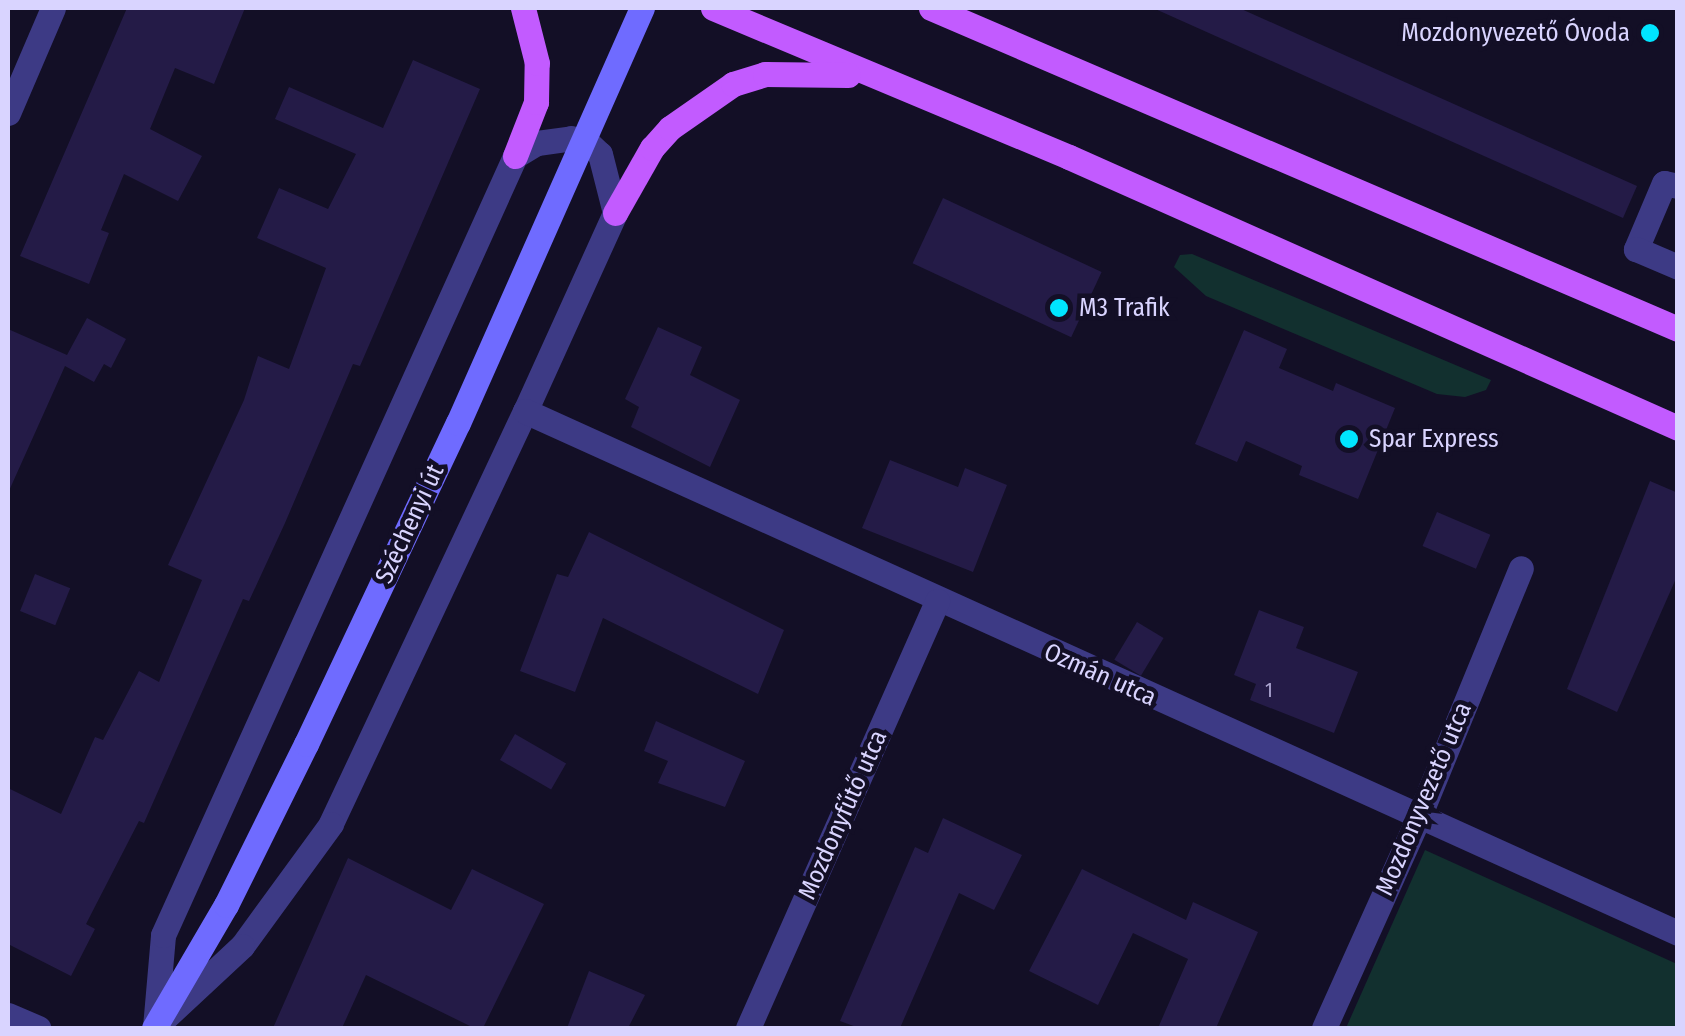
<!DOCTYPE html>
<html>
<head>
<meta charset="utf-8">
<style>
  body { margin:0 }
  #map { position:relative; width:1685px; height:1036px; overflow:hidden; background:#130f26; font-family:"Fira Sans Condensed",sans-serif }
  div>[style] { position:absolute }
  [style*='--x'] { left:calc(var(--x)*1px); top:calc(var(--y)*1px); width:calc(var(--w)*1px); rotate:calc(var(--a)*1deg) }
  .green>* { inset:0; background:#12302f }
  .building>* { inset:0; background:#241b47; transform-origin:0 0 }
  .street>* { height:25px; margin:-12.5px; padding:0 12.5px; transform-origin:12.5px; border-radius:12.5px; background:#3d3a85 }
  .secondary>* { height:25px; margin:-12.5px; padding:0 12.5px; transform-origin:12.5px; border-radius:12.5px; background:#6f6bff }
  .primary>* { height:25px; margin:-12.5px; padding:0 12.5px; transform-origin:12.5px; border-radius:12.5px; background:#c25bff }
  .dots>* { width:28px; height:28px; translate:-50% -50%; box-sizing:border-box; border:5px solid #130f26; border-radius:50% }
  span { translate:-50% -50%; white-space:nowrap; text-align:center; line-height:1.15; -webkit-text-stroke:9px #130f26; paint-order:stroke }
  .number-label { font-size:20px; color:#aca6d1 }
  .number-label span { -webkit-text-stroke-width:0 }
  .poi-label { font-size:25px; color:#d9d4ff }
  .right { translate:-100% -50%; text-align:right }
  .left { translate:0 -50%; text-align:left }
  .street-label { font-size:25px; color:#d9d4ff }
  .frame { position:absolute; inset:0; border:10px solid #d9d4ff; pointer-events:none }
</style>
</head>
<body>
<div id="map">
  <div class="green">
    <div style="clip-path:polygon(1192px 254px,1491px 380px,1486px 390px,1465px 397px,1437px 394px,1206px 296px,1174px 267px,1180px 255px)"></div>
    <div style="clip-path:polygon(1425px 850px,1677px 964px,1677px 1028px,1346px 1028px)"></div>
  </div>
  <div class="building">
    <div style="clip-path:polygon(127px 8px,245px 8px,214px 84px,175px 68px,150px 129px,202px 156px,178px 201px,124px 174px,101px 230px,109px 233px,89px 284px,20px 256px)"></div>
    <div style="clip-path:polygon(1153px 8px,1239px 8px,1637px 186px,1623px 218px)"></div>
    <div style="clip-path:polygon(413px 60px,480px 89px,360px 366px,353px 364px,285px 523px,249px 601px,243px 599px,144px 823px,139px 821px,86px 924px,95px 929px,71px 976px,8px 944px,8px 788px,61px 814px,95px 737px,103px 740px,139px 671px,159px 682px,202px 580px,168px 565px,244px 400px,258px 356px,289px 369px,326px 268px,257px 238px,279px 188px,328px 209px,356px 154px,275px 119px,289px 87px,383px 128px)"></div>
    <div style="left:943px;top:198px;width:175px;height:72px;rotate:25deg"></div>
    <div style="clip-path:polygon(87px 318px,126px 339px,111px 368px,104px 364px,94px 382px,65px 366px,8px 493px,8px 329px,67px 355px)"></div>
    <div style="clip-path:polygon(658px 327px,702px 347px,690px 375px,740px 400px,710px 467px,631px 427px,639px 407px,625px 399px)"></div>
    <div style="clip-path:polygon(1244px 330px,1287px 349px,1279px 368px,1333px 391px,1336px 383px,1395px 408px,1358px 499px,1299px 475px,1302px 466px,1246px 441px,1237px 462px,1195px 444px)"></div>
    <div style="clip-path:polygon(890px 460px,958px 487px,965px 468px,1007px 485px,973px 572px,862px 528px)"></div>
    <div style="clip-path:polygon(1650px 481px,1678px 493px,1678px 574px,1617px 712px,1567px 689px)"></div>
    <div style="left:1437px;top:512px;width:58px;height:37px;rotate:23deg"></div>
    <div style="clip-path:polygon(589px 532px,784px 630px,758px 694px,603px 618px,575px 692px,520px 671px,557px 574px,568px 577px)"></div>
    <div style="left:35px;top:574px;width:38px;height:40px;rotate:22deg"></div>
    <div style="clip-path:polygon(1259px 610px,1304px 627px,1296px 648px,1358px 672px,1334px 733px,1250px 700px,1256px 684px,1234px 675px)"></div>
    <div style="left:1137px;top:622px;width:31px;height:44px;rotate:31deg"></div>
    <div style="clip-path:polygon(656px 721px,745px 761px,725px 807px,658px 783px,668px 761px,644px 751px)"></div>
    <div style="left:515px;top:734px;width:59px;height:30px;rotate:30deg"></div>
    <div style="clip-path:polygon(943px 818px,1022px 855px,994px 910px,959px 893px,900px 1028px,859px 1028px,840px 1021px,915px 847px,928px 853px)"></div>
    <div style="clip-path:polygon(348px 858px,451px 910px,472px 869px,544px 904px,483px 1028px,474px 1028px,366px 975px,342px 1028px,273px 1028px)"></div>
    <div style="clip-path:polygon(1082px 869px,1186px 920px,1193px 902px,1258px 932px,1216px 1028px,1158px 1028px,1188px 959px,1133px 933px,1098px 1005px,1029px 971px)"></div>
    <div style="clip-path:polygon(589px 971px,645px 995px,628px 1028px,567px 1028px)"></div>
  </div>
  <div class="street">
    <div style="--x:8;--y:113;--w:114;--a:-66.8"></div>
    <div style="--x:571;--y:138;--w:18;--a:16"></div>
    <div style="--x:588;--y:143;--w:16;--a:43"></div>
    <div style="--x:600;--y:154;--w:61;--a:75.7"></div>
    <div style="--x:615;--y:213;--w:217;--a:114.4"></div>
    <div style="--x:525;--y:411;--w:456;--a:115.2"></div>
    <div style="--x:331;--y:824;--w:151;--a:126.1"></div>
    <div style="--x:242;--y:946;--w:119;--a:137"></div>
    <div style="--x:155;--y:1027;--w:92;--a:-85"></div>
    <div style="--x:163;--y:935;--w:855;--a:-65.68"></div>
    <div style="--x:515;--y:156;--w:26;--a:-31"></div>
    <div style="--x:537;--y:143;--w:34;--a:-8"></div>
    <div style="--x:1678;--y:186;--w:14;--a:-168"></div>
    <div style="--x:1664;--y:183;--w:72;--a:113"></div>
    <div style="--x:1636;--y:249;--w:46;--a:23.2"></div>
    <div style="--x:525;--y:411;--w:1266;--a:24.36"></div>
    <div style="--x:8;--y:1015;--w:33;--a:23"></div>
    <div style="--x:748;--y:1028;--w:467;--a:-66.1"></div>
    <div style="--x:1324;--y:1028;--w:229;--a:-65.8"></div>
    <div style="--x:1418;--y:819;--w:271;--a:-67.7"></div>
  </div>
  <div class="secondary">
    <div style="--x:154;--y:1028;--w:143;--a:-59.7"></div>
    <div style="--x:226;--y:905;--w:180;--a:-63.6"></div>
    <div style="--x:306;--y:744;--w:355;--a:-64.7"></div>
    <div style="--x:458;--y:423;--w:454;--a:-66.1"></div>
  </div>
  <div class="primary">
    <div style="--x:713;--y:8;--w:386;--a:22.7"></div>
    <div style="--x:1069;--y:157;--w:667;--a:23.99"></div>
    <div style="--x:931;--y:8;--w:813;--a:23.25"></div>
    <div style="--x:515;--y:156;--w:58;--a:-68.7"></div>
    <div style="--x:536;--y:102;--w:39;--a:-89"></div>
    <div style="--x:537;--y:63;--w:57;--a:-104.3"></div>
    <div style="--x:615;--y:213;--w:75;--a:-60.4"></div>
    <div style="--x:652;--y:148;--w:27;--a:-48"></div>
    <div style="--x:670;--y:128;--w:77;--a:-34.9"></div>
    <div style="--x:733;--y:84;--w:34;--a:-17"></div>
    <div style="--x:765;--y:74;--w:83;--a:0.7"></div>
  </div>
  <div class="dots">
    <div style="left:1650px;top:33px;background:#00e5ff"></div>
    <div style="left:1059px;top:308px;background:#00e5ff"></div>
    <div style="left:1349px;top:439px;background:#00e5ff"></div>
  </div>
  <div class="number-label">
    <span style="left:1269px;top:690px">1</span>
  </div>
  <div class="poi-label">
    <span class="right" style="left:1630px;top:33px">Mozdonyvezető Óvoda</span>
    <span class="left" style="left:1079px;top:308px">M3 Trafik</span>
    <span class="left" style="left:1369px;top:439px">Spar Express</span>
  </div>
  <div class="street-label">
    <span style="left:410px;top:524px;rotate:-65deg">Széchenyi út</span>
    <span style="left:1100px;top:675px;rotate:24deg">Ozmán utca</span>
    <span style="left:1424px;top:799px;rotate:-67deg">Mozdonyvezető utca</span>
    <span style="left:843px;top:815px;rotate:-66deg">Mozdonyfűtő utca</span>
  </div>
  <div class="frame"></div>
</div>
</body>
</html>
